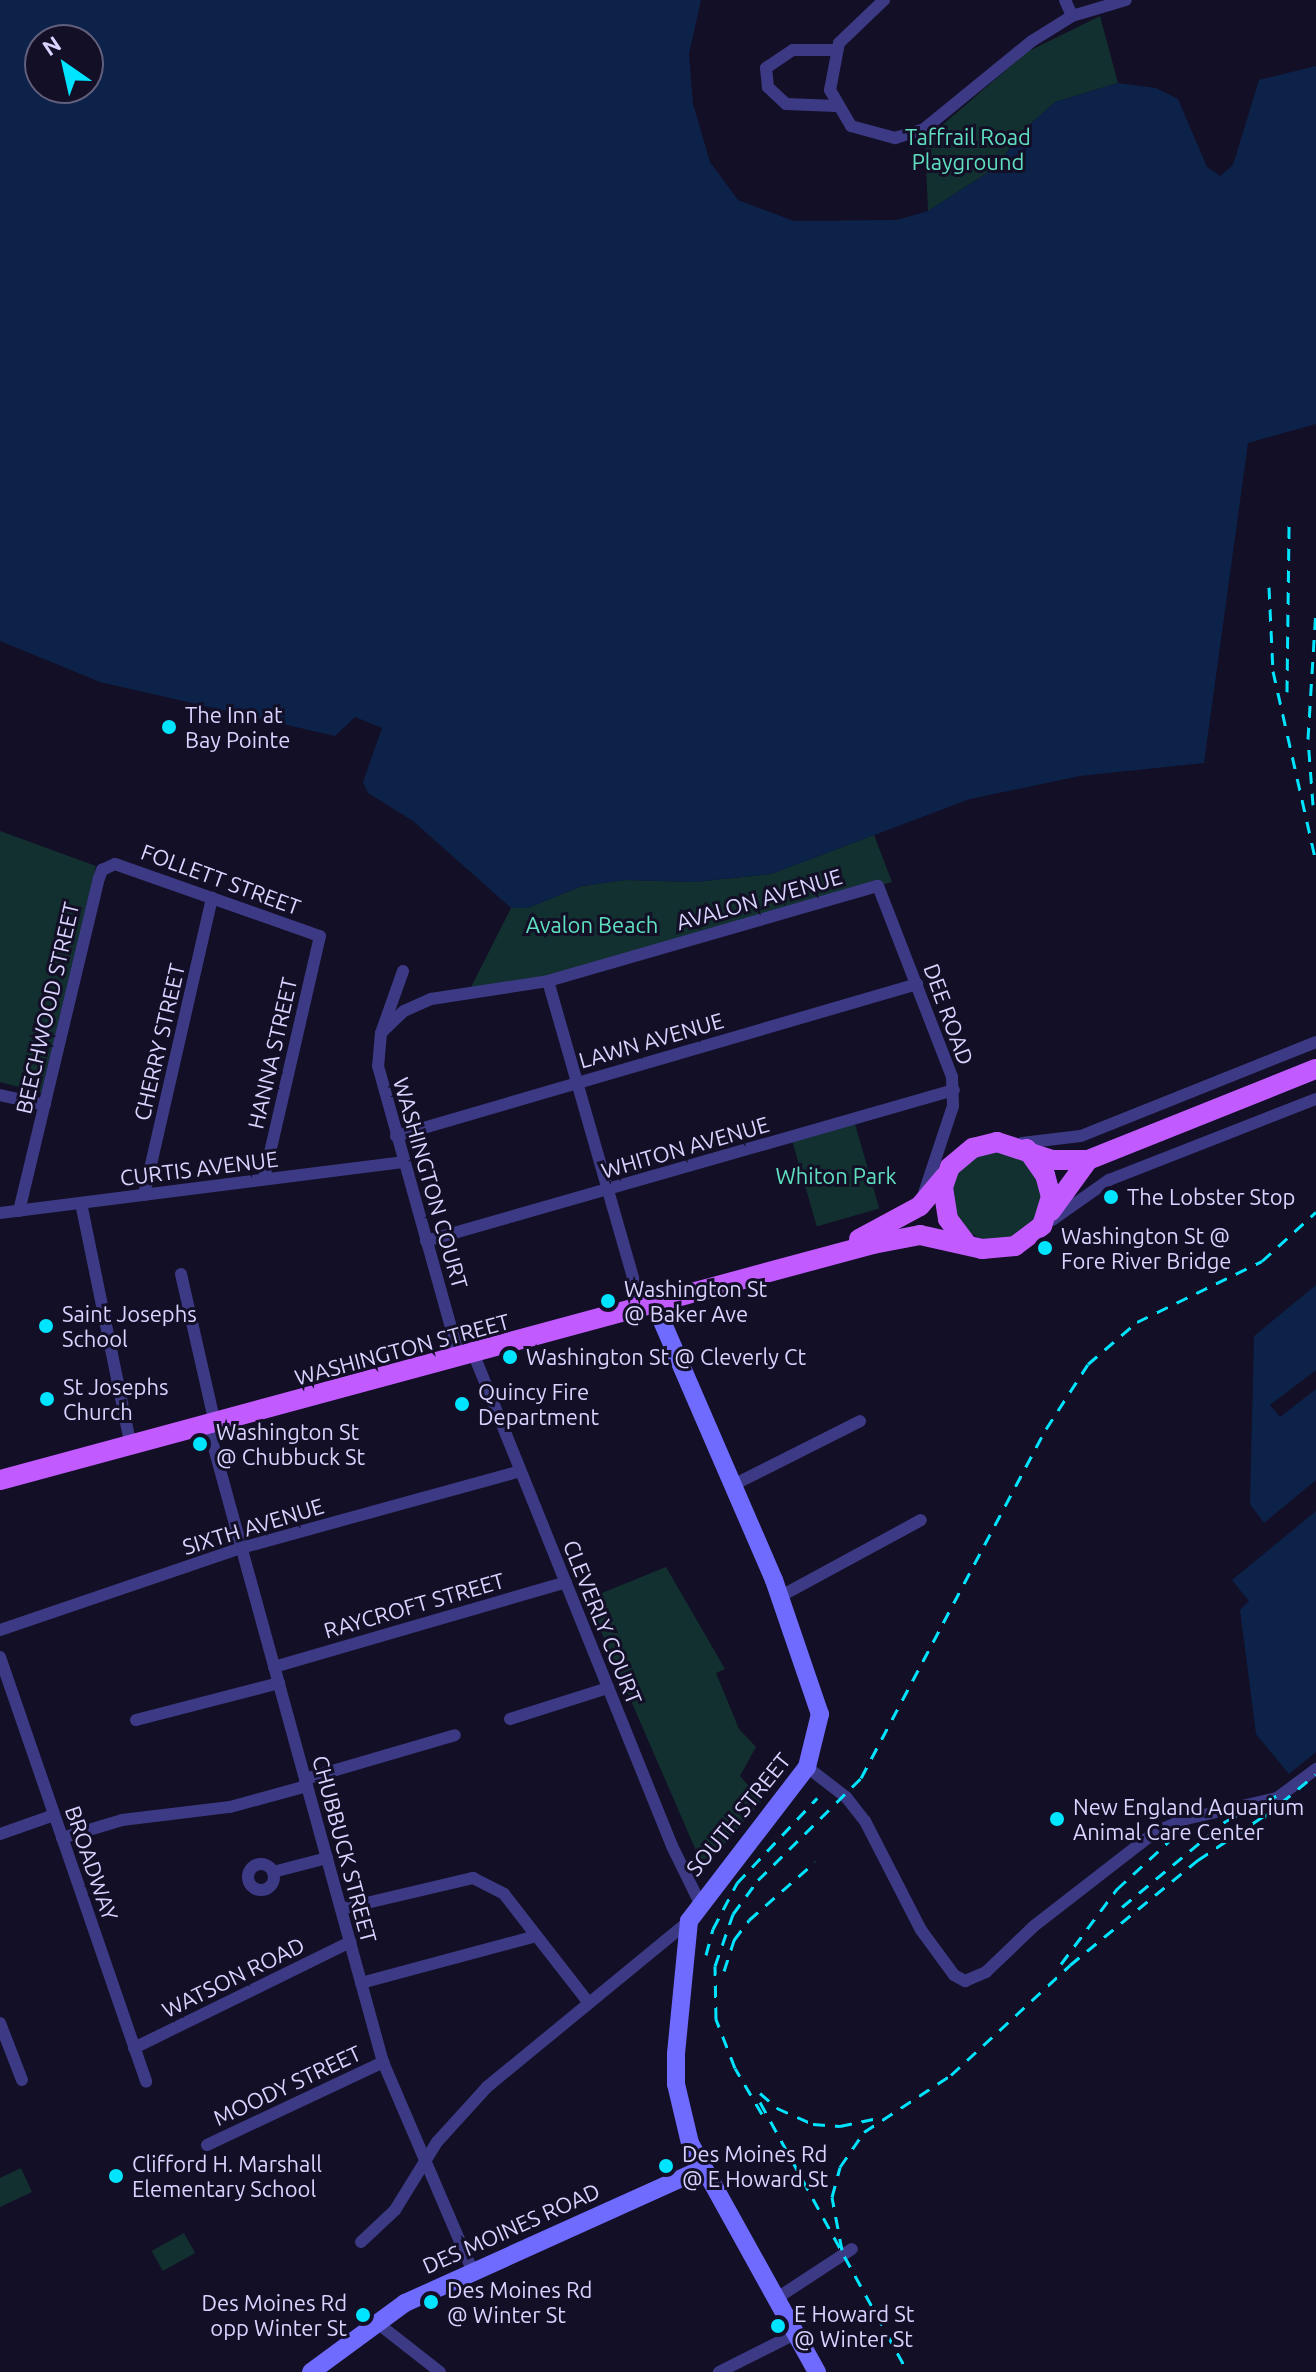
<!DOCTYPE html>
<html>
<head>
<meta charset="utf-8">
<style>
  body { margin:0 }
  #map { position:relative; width:1316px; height:2372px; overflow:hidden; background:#130f26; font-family:Ubuntu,sans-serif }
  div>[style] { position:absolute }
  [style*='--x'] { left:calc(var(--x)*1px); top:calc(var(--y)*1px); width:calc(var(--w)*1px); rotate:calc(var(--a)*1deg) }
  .green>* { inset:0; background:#12302f; transform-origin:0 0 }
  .round { border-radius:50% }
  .water>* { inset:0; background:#0c2248 }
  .pier>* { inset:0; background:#130f26 }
  .street>* { height:12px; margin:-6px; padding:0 6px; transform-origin:6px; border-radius:6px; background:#3d3a85 }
  .street>.ring { margin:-6px; padding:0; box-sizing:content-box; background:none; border:12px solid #3d3a85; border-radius:50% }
  .secondary>* { height:18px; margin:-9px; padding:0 9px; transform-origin:9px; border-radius:9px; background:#6f6bff }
  .primary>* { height:20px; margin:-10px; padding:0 10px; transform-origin:10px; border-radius:10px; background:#c25bff }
  .rail>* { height:3px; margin-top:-1.5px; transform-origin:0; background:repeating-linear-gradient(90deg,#00e5ff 0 12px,transparent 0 22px) }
  .dots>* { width:22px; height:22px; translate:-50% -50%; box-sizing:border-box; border:4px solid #130f26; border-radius:50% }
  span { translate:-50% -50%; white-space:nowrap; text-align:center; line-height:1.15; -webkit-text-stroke:6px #130f26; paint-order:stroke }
  .park-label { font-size:22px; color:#5fe0c0 }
  .poi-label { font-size:22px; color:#d9d4ff }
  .left { translate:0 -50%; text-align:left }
  .right { translate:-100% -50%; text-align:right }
  .street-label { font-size:22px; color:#d9d4ff }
  .north { position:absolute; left:24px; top:24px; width:80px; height:80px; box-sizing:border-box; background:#130f26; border:2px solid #625e7d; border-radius:50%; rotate:326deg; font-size:22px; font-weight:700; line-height:32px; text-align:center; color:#d9d4ff }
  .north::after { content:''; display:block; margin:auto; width:28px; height:36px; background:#00e5ff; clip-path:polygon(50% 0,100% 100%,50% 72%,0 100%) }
</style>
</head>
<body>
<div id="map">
  <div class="green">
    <div style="clip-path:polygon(1100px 16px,1118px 83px,1055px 102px,1020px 133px,998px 166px,928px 211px,925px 140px,1027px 52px)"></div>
    <div style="clip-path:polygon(0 831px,96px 866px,41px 1093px,0 1082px)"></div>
    <div style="clip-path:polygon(874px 835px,892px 882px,548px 981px,467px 995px,511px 908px,528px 908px,582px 886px,626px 880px,695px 882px,771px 874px)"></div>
    <div style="left:855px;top:1124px;width:88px;height:65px;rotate:74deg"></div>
    <div class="round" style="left:951px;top:1151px;width:90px;height:90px"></div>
    <div style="clip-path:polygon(666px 1567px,725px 1669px,716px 1673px,739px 1729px,756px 1747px,740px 1776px,762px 1801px,714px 1856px,700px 1860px,587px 1599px)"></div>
    <div style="clip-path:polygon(21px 2168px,32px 2192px,0 2207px,0 2178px)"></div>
    <div style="left:184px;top:2233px;width:23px;height:37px;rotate:61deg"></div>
  </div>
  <div class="water">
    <div style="clip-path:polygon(evenodd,0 0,701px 0,689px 54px,693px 104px,710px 162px,738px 200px,794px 221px,897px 220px,928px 211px,998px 166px,1020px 133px,1055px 102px,1118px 83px,1156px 88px,1178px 99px,1207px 167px,1220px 176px,1233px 165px,1259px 80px,1316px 66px,1316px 424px,1248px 443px,1204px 763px,1080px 776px,970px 799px,771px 874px,695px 882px,626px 880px,582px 886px,528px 908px,511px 908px,413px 821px,368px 793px,363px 782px,382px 728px,355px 717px,335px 736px,100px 682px,0 641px,0 0,88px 40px,88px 88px,40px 88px,40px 40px,88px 40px)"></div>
    <div style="clip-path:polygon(1316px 1285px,1316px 1480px,1264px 1523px,1250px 1504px,1254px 1336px)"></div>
    <div style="clip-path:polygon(1316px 1511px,1316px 1752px,1289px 1774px,1256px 1734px,1240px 1610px,1249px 1601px,1232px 1580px)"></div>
  </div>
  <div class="pier">
    <div style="clip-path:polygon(1316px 1370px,1316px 1389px,1280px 1417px,1270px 1405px)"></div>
  </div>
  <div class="street">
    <div style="--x:884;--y:0;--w:62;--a:136.3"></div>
    <div style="--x:839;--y:43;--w:48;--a:100.8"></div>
    <div style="--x:830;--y:90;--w:42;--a:59.7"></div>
    <div style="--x:851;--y:126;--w:46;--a:15.3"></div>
    <div style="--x:895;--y:138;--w:30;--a:-17"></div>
    <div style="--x:924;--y:129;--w:139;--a:-39.2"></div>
    <div style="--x:1032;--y:41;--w:47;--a:-32"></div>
    <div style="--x:1072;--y:16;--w:56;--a:-16.5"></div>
    <div style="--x:1065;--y:0;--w:17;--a:66"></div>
    <div style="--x:836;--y:106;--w:50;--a:-177.7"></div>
    <div style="--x:786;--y:104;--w:25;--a:-137"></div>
    <div style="--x:768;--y:87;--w:19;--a:-96"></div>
    <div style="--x:766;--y:68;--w:32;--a:-34"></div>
    <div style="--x:793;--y:50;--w:44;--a:0"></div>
    <div style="--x:403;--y:971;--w:66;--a:109.5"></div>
    <div style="--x:381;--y:1033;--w:33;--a:95"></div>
    <div style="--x:378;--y:1066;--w:304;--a:74.4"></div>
    <div style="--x:548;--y:981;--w:340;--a:74"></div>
    <div style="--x:381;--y:1033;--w:32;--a:-44"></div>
    <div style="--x:404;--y:1011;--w:30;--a:-24"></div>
    <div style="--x:431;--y:999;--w:118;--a:-8.7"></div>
    <div style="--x:548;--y:981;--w:343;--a:-16.1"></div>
    <div style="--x:878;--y:886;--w:205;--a:68.8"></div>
    <div style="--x:952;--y:1077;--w:29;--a:88"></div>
    <div style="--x:953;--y:1106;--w:95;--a:108.4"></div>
    <div style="--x:0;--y:1095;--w:46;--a:12.5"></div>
    <div style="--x:396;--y:1136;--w:543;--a:-16.26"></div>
    <div style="--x:1022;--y:1143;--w:59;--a:-6.8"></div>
    <div style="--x:1081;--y:1136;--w:253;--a:-21.8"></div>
    <div style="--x:144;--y:1195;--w:305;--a:-77.1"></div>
    <div style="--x:81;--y:1203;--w:248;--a:78.4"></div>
    <div style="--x:19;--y:1211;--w:342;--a:-76.5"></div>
    <div style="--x:99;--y:878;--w:9;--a:-69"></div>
    <div style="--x:102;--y:870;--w:14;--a:-25"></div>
    <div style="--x:115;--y:864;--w:217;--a:19.4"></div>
    <div style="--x:320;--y:936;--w:249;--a:103"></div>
    <div style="--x:0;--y:1213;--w:406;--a:-7.2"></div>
    <div style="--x:1052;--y:1220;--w:70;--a:-35.1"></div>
    <div style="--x:1109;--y:1180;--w:222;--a:-21.4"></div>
    <div style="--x:426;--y:1241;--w:549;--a:-15.96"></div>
    <div style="--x:181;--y:1274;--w:154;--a:77.2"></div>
    <div style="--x:474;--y:1355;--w:529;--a:68.04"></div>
    <div style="--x:672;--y:1846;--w:61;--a:63.9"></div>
    <div style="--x:208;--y:1426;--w:660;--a:74.62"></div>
    <div style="--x:383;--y:2062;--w:228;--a:66.8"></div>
    <div style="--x:735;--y:1484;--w:140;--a:-26.7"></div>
    <div style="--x:781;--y:1596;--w:159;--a:-28.5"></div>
    <div style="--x:0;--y:1630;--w:255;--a:-18.8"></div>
    <div style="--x:241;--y:1548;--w:290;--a:-15.4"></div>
    <div style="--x:0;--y:1657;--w:449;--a:71"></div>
    <div style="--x:274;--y:1667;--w:304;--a:-16.2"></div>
    <div style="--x:510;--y:1719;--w:103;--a:-17.6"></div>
    <div style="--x:136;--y:1720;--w:148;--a:-14.5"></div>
    <div style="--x:807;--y:1767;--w:49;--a:37.6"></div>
    <div style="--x:846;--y:1797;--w:31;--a:52"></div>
    <div style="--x:865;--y:1821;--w:123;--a:62.8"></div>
    <div style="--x:921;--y:1930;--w:56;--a:53.7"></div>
    <div style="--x:954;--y:1975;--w:13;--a:29"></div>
    <div style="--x:965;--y:1981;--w:23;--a:-23"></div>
    <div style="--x:986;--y:1972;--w:66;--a:-43.8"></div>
    <div style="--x:1034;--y:1926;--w:153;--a:-37.8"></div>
    <div style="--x:1155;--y:1832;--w:34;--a:-23"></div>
    <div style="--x:1186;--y:1819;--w:93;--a:-13"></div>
    <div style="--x:1277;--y:1798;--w:49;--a:-36.6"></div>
    <div style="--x:305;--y:1779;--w:156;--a:-16.3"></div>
    <div style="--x:0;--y:1834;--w:57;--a:-19.4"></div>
    <div style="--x:62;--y:1838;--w:63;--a:-16.7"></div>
    <div style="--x:122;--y:1820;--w:109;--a:-6.9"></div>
    <div style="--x:230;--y:1807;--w:80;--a:-15.3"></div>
    <div class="ring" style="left:248px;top:1864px;width:14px;height:14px"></div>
    <div style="--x:273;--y:1872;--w:56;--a:-14.5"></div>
    <div style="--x:341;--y:1909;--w:136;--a:-13.2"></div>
    <div style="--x:473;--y:1878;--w:35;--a:27"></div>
    <div style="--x:504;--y:1894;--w:137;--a:52.1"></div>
    <div style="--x:361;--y:1983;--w:181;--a:-15"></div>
    <div style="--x:0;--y:2023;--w:61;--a:68.9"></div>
    <div style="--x:134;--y:2048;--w:241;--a:-26.1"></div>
    <div style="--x:207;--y:2145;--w:195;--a:-25.2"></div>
    <div style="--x:361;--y:2242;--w:47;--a:-43.3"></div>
    <div style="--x:395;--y:2210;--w:80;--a:-58.3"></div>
    <div style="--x:437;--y:2142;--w:74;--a:-47.7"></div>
    <div style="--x:487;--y:2087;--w:261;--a:-39.4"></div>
    <div style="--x:774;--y:2300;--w:93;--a:-33.2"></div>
    <div style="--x:376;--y:2322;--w:81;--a:38"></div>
    <div style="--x:719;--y:2372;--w:85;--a:-26.6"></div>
  </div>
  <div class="secondary">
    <div style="--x:655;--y:1305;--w:300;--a:66.6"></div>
    <div style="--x:774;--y:1580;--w:142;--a:71.1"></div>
    <div style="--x:820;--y:1714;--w:55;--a:103.8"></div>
    <div style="--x:807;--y:1767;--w:194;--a:127.5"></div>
    <div style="--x:689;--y:1921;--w:134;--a:95.6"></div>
    <div style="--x:676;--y:2054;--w:30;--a:90"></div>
    <div style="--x:676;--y:2084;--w:61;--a:76.7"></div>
    <div style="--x:690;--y:2143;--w:262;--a:61"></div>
    <div style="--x:311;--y:2372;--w:117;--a:-36.3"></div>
    <div style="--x:405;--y:2303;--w:326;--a:-24.3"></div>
  </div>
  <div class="primary">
    <div style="--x:1051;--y:1211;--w:63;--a:-54"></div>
    <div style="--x:859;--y:1239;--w:69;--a:-28.4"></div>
    <div style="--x:920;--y:1206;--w:39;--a:-50"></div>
    <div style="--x:966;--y:1243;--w:30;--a:-127"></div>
    <div style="--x:948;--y:1219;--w:32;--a:-99"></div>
    <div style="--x:943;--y:1187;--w:21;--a:-71"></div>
    <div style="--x:950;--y:1167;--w:30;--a:-40"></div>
    <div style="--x:973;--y:1148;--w:25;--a:-14"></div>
    <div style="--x:997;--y:1142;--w:58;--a:18.1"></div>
    <div style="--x:1052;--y:1160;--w:36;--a:0"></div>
    <div style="--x:1088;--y:1160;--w:245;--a:-21.8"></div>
    <div style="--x:0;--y:1480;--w:904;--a:-15.13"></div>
    <div style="--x:873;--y:1244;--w:48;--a:-10.8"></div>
    <div style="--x:920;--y:1235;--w:64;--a:12.7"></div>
    <div style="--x:982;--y:1249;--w:33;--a:-5"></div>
    <div style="--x:1015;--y:1246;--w:34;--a:-37"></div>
    <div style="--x:1042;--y:1226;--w:30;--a:-73"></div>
    <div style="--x:1051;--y:1197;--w:23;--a:-105"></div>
    <div style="--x:1045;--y:1175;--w:32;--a:-125"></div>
  </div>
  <div class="rail">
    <div style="--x:1269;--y:587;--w:84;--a:87.3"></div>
    <div style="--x:1273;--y:671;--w:196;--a:77.3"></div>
    <div style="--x:1287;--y:692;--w:173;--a:-89.3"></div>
    <div style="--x:1313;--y:805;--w:66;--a:-94.3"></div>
    <div style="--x:1308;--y:739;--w:129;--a:-86.5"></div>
    <div style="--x:1264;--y:1817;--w:67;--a:-39.6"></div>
    <div style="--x:1122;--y:1907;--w:135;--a:-39.6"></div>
    <div style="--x:1226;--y:1821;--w:60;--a:-26.6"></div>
    <div style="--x:706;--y:1955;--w:27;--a:-75"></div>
    <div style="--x:713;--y:1929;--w:52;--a:-62.4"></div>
    <div style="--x:737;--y:1883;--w:117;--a:-46.7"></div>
    <div style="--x:1061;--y:1964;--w:94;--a:-53.3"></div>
    <div style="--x:1117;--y:1889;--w:80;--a:-42.5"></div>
    <div style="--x:724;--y:1971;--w:33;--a:-72"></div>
    <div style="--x:734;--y:1940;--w:25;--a:-53"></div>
    <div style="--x:749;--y:1920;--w:88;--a:-41.3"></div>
    <div style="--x:760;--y:2093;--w:23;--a:41"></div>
    <div style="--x:777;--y:2108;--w:39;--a:24"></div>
    <div style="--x:813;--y:2124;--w:27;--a:4"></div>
    <div style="--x:840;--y:2126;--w:35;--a:-12"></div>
    <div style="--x:760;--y:2102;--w:308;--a:61.3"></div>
    <div style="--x:762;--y:2114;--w:53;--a:-120.4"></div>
    <div style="--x:735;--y:2068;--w:53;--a:-111.2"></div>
    <div style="--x:716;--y:2019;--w:53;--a:-91.1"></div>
    <div style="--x:715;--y:1966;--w:55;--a:-70.9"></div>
    <div style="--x:733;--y:1914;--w:42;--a:-53.7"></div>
    <div style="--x:758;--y:1880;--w:145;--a:-44.7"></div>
    <div style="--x:861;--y:1778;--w:395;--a:-62.1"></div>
    <div style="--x:1046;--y:1429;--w:77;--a:-57.1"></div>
    <div style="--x:1088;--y:1364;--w:65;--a:-40.6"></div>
    <div style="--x:1137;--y:1322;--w:139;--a:-26"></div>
    <div style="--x:1262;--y:1261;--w:73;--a:-42.2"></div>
    <div style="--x:842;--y:2250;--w:54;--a:-100.7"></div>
    <div style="--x:832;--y:2197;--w:31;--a:-75"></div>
    <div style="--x:840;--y:2167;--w:42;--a:-55.6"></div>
    <div style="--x:864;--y:2132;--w:104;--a:-33.2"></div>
    <div style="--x:951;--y:2075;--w:162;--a:-42.7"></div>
    <div style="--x:1070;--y:1965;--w:166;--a:-39.4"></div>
    <div style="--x:1198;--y:1860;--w:88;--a:-33.9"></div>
  </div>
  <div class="dots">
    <div style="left:169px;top:727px;background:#00e5ff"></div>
    <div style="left:1111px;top:1197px;background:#00e5ff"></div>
    <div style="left:1045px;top:1248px;background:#00e5ff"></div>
    <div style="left:608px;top:1301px;background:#00e5ff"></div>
    <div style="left:46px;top:1326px;background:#00e5ff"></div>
    <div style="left:510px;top:1357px;background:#00e5ff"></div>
    <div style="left:47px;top:1399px;background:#00e5ff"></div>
    <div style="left:462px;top:1404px;background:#00e5ff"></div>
    <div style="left:200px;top:1444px;background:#00e5ff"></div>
    <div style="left:1057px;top:1819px;background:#00e5ff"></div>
    <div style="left:666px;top:2166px;background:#00e5ff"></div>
    <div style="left:116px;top:2176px;background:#00e5ff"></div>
    <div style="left:431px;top:2302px;background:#00e5ff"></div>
    <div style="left:363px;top:2315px;background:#00e5ff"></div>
    <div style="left:778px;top:2326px;background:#00e5ff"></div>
  </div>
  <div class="park-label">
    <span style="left:968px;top:149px">Taffrail Road<br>Playground</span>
    <span style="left:592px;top:925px">Avalon Beach</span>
    <span style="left:836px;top:1176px">Whiton Park</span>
  </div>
  <div class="poi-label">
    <span class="left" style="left:185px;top:727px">The Inn at<br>Bay Pointe</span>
    <span class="left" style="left:1127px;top:1197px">The Lobster Stop</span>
    <span class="left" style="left:1061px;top:1248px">Washington St @<br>Fore River Bridge</span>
    <span class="left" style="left:624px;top:1301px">Washington St<br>@ Baker Ave</span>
    <span class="left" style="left:62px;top:1326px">Saint Josephs<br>School</span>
    <span class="left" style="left:526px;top:1357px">Washington St @ Cleverly Ct</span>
    <span class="left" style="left:63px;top:1399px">St Josephs<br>Church</span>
    <span class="left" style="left:478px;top:1404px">Quincy Fire<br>Department</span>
    <span class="left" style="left:216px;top:1444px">Washington St<br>@ Chubbuck St</span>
    <span class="left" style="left:1073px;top:1819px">New England Aquarium<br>Animal Care Center</span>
    <span class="left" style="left:682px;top:2166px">Des Moines Rd<br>@ E Howard St</span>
    <span class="left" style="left:132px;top:2176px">Clifford H. Marshall<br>Elementary School</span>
    <span class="left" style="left:447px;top:2302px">Des Moines Rd<br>@ Winter St</span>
    <span class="right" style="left:347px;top:2315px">Des Moines Rd<br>opp Winter St</span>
    <span class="left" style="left:794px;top:2326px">E Howard St<br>@ Winter St</span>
  </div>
  <div class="street-label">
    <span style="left:221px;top:879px;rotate:20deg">FOLLETT STREET</span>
    <span style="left:759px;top:899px;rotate:-16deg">AVALON AVENUE</span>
    <span style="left:47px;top:1008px;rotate:-77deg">BEECHWOOD STREET</span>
    <span style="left:949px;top:1014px;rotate:70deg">DEE ROAD</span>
    <span style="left:651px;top:1040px;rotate:-16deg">LAWN AVENUE</span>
    <span style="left:159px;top:1042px;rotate:-77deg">CHERRY STREET</span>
    <span style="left:272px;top:1053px;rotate:-77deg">HANNA STREET</span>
    <span style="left:685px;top:1147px;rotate:-16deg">WHITON AVENUE</span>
    <span style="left:199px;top:1168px;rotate:-7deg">CURTIS AVENUE</span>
    <span style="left:431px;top:1183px;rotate:74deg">WASHINGTON COURT</span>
    <span style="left:402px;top:1349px;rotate:-15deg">WASHINGTON STREET</span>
    <span style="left:253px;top:1526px;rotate:-17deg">SIXTH AVENUE</span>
    <span style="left:414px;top:1605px;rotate:-16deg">RAYCROFT STREET</span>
    <span style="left:603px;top:1622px;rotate:68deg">CLEVERLY COURT</span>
    <span style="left:738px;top:1814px;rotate:-51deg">SOUTH STREET</span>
    <span style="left:345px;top:1849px;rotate:75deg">CHUBBUCK STREET</span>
    <span style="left:92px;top:1863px;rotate:71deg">BROADWAY</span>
    <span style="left:233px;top:1977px;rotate:-26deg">WATSON ROAD</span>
    <span style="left:287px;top:2085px;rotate:-25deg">MOODY STREET</span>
    <span style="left:511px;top:2228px;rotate:-24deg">DES MOINES ROAD</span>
  </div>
  <div class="north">N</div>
</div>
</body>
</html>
